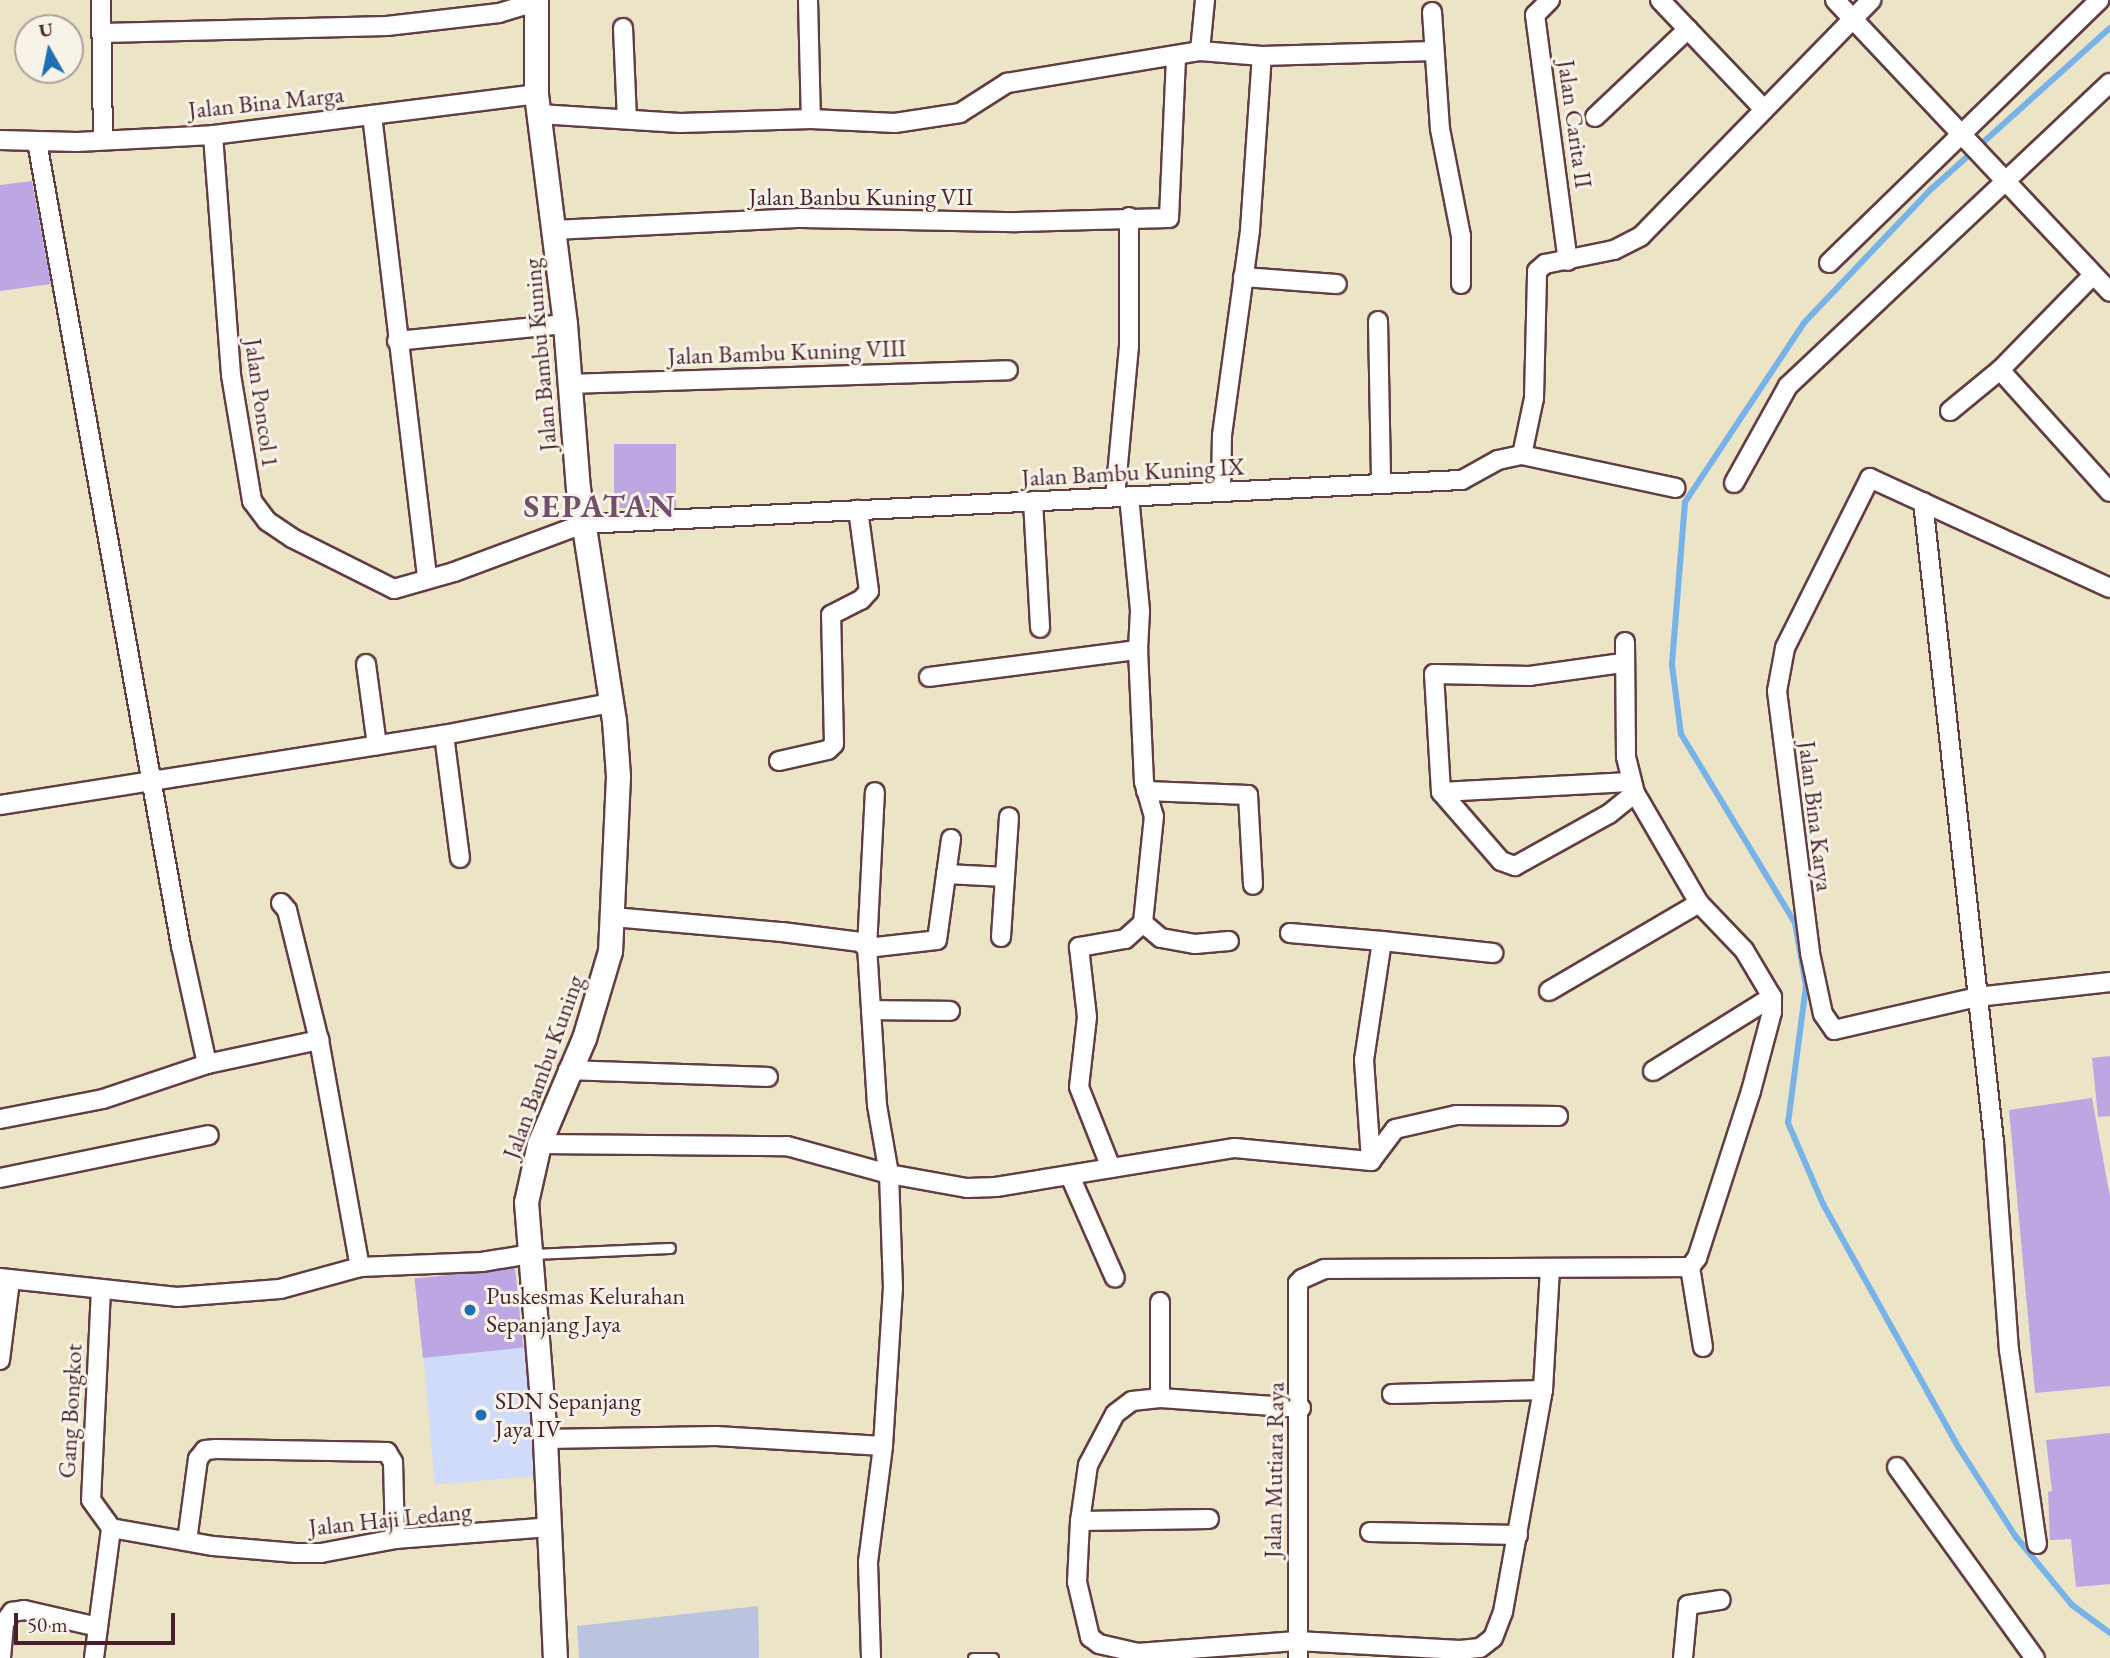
<!DOCTYPE html>
<html>
<head>
<meta charset="utf-8">
<style>
  body { margin:0 }
  #map { position:relative; width:2110px; height:1658px; overflow:hidden; background:#ece4c6; font-family:"EB Garamond",serif }
  div>[style] { position:absolute }
  [style*='--x'] { left:calc(var(--x)*1px); top:calc(var(--y)*1px); width:calc(var(--w)*1px); rotate:calc(var(--a)*1deg) }
  .built>* { inset:0; background:#d0daf9; transform-origin:0 0 }
  .industrial>* { inset:0; background:#bac4de }
  .stream>* { height:6px; margin:-3px; padding:0 3px; transform-origin:3px; border-radius:3px; background:#77b2e8 }
  .building>* { inset:0; background:#bca7e3; transform-origin:0 0 }
  .roads { filter:drop-shadow(2px 0 #623d42) drop-shadow(-2px 0 #623d42) drop-shadow(0 2px #623d42) drop-shadow(0 -2px #623d42) }
  .service>* { height:9px; margin:-4.5px; padding:0 4.5px; transform-origin:4.5px; border-radius:4.5px; background:#fff }
  .minor>* { height:18px; margin:-9px; padding:0 9px; transform-origin:9px; border-radius:9px; background:#fff }
  .tertiary>* { height:23px; margin:-11.5px; padding:0 11.5px; transform-origin:11.5px; border-radius:11.5px; background:#fff }
  .dots>* { width:19px; height:19px; translate:-50% -50%; box-sizing:border-box; border:4px solid #f7f3e8; border-radius:50% }
  span { translate:-50% -50%; white-space:nowrap; text-align:center; line-height:1.15; -webkit-text-stroke:6px #f7f3e8; paint-order:stroke }
  .street-label { font-size:24px; color:#4a1f2b }
  .poi-label { font-size:24px; color:#4a1f2b }
  .left { translate:0 -50%; text-align:left }
  .district-label { font-size:32px; color:#724f6b; font-weight:700; letter-spacing:2px }
  .north { position:absolute; left:14px; top:14px; width:70px; height:70px; box-sizing:border-box; background:#f7f3e8; border:2px solid #b29e9c; border-radius:50%; rotate:351deg; font-size:19px; font-weight:700; line-height:28px; text-align:center; color:#4a1f2b }
  .north::after { content:''; display:block; margin:auto; width:24px; height:32px; background:#1f6fb2; clip-path:polygon(50% 0,100% 100%,50% 72%,0 100%) }
  .scale { position:absolute; left:14px; top:1613px; width:161px; height:32px; box-sizing:border-box; border:4px solid #4a1f2b; border-top:0; padding-left:9px; font-size:21px; line-height:24px; white-space:nowrap; color:#4a1f2b; -webkit-text-stroke:5px #f7f3e8; paint-order:stroke }
</style>
</head>
<body>
<div id="map">
  <div class="built">
    <div style="left:529px;top:1346px;width:130px;height:106px;rotate:85deg"></div>
  </div>
  <div class="industrial">
    <div style="clip-path:polygon(758px 1606px,759px 1658px,579px 1658px,577px 1626px)"></div>
  </div>
  <div class="stream">
    <div style="--x:2110;--y:28;--w:239;--a:138"></div>
    <div style="--x:1932;--y:188;--w:186;--a:133.5"></div>
    <div style="--x:1804;--y:323;--w:215;--a:123.6"></div>
    <div style="--x:1685;--y:502;--w:164;--a:94.6"></div>
    <div style="--x:1672;--y:665;--w:70;--a:82.6"></div>
    <div style="--x:1681;--y:734;--w:221;--a:58.9"></div>
    <div style="--x:1795;--y:923;--w:64;--a:80.1"></div>
    <div style="--x:1806;--y:986;--w:138;--a:97.5"></div>
    <div style="--x:1788;--y:1123;--w:88;--a:66.6"></div>
    <div style="--x:1823;--y:1204;--w:279;--a:60.9"></div>
    <div style="--x:1959;--y:1448;--w:106;--a:57.4"></div>
    <div style="--x:2016;--y:1537;--w:88;--a:50.5"></div>
    <div style="--x:2072;--y:1605;--w:47;--a:36.4"></div>
  </div>
  <div class="building">
    <div style="clip-path:polygon(32px 181px,51px 284px,0 291px,0 185px)"></div>
    <div style="left:676px;top:444px;width:64px;height:62px;rotate:90deg"></div>
    <div style="clip-path:polygon(2110px 1056px,2110px 1116px,2098px 1117px,2092px 1058px)"></div>
    <div style="clip-path:polygon(2092px 1098px,2110px 1197px,2110px 1386px,2035px 1393px,2009px 1110px)"></div>
    <div style="left:515px;top:1268px;width:80px;height:101px;rotate:84deg"></div>
    <div style="clip-path:polygon(2110px 1433px,2110px 1584px,2076px 1587px,2071px 1539px,2050px 1540px,2048px 1492px,2052px 1491px,2046px 1440px)"></div>
  </div>
  <div class="roads">
    <div class="service">
      <div style="--x:532;--y:1254;--w:138;--a:-2.5"></div>
      <div style="--x:973;--y:1658;--w:20;--a:0"></div>
    </div>
    <div class="minor">
      <div style="--x:101;--y:0;--w:140;--a:89.2"></div>
      <div style="--x:808;--y:0;--w:119;--a:88.6"></div>
      <div style="--x:1550;--y:0;--w:21;--a:135"></div>
      <div style="--x:1535;--y:15;--w:248;--a:82.4"></div>
      <div style="--x:1660;--y:0;--w:148;--a:46.4"></div>
      <div style="--x:1835;--y:0;--w:401;--a:46.7"></div>
      <div style="--x:1432;--y:12;--w:117;--a:86.1"></div>
      <div style="--x:1440;--y:129;--w:109;--a:78.9"></div>
      <div style="--x:1461;--y:236;--w:48;--a:90"></div>
      <div style="--x:623;--y:28;--w:91;--a:87.5"></div>
      <div style="--x:103;--y:33;--w:284;--a:-1.4"></div>
      <div style="--x:387;--y:26;--w:113;--a:-6.6"></div>
      <div style="--x:499;--y:13;--w:39;--a:-17"></div>
      <div style="--x:1200;--y:51;--w:51;--a:-84.4"></div>
      <div style="--x:539;--y:114;--w:141;--a:3.7"></div>
      <div style="--x:680;--y:123;--w:131;--a:-1.7"></div>
      <div style="--x:811;--y:119;--w:84;--a:2.7"></div>
      <div style="--x:895;--y:123;--w:66;--a:-8.7"></div>
      <div style="--x:960;--y:113;--w:56;--a:-32.6"></div>
      <div style="--x:1007;--y:83;--w:196;--a:-9.4"></div>
      <div style="--x:1200;--y:51;--w:62;--a:4.6"></div>
      <div style="--x:1262;--y:56;--w:172;--a:-1.7"></div>
      <div style="--x:372;--y:115;--w:466;--a:83.2"></div>
      <div style="--x:1595;--y:117;--w:128;--a:-43.4"></div>
      <div style="--x:213;--y:135;--w:241;--a:85.7"></div>
      <div style="--x:231;--y:375;--w:128;--a:80.5"></div>
      <div style="--x:252;--y:501;--w:25;--a:53"></div>
      <div style="--x:267;--y:521;--w:30;--a:34"></div>
      <div style="--x:292;--y:538;--w:114;--a:26.6"></div>
      <div style="--x:394;--y:589;--w:62;--a:-15.8"></div>
      <div style="--x:454;--y:572;--w:138;--a:-20.4"></div>
      <div style="--x:583;--y:524;--w:880;--a:-2.87"></div>
      <div style="--x:1462;--y:480;--w:41;--a:-29.1"></div>
      <div style="--x:1498;--y:460;--w:25;--a:-12"></div>
      <div style="--x:1522;--y:455;--w:157;--a:12.1"></div>
      <div style="--x:0;--y:140;--w:77;--a:1.5"></div>
      <div style="--x:77;--y:142;--w:136;--a:-2.9"></div>
      <div style="--x:213;--y:135;--w:326;--a:-7.2"></div>
      <div style="--x:554;--y:230;--w:248;--a:-2.8"></div>
      <div style="--x:802;--y:218;--w:215;--a:1.1"></div>
      <div style="--x:1017;--y:222;--w:152;--a:-1.5"></div>
      <div style="--x:1169;--y:218;--w:161;--a:-87.5"></div>
      <div style="--x:1829;--y:263;--w:377;--a:-44.2"></div>
      <div style="--x:1243;--y:277;--w:94;--a:4.3"></div>
      <div style="--x:1378;--y:321;--w:162;--a:88.9"></div>
      <div style="--x:397;--y:341;--w:169;--a:-5.8"></div>
      <div style="--x:2000;--y:370;--w:164;--a:48"></div>
      <div style="--x:568;--y:384;--w:440;--a:-1.8"></div>
      <div style="--x:1950;--y:411;--w:65;--a:-39.4"></div>
      <div style="--x:2000;--y:370;--w:133;--a:-45.6"></div>
      <div style="--x:1522;--y:455;--w:58;--a:-78.1"></div>
      <div style="--x:1534;--y:398;--w:127;--a:-88.6"></div>
      <div style="--x:1537;--y:271;--w:11;--a:-41"></div>
      <div style="--x:1545;--y:264;--w:70;--a:-11.5"></div>
      <div style="--x:1614;--y:250;--w:30;--a:-27"></div>
      <div style="--x:1641;--y:236;--w:330;--a:-45.7"></div>
      <div style="--x:1734;--y:483;--w:111;--a:-60.9"></div>
      <div style="--x:1788;--y:386;--w:442;--a:-43.3"></div>
      <div style="--x:1221;--y:492;--w:57;--a:-89"></div>
      <div style="--x:1222;--y:435;--w:207;--a:-82.2"></div>
      <div style="--x:1250;--y:230;--w:174;--a:-86.1"></div>
      <div style="--x:1129;--y:496;--w:116;--a:84.5"></div>
      <div style="--x:1140;--y:611;--w:39;--a:93"></div>
      <div style="--x:1115;--y:497;--w:152;--a:-84.7"></div>
      <div style="--x:1129;--y:346;--w:129;--a:-90"></div>
      <div style="--x:1033;--y:501;--w:127;--a:86.8"></div>
      <div style="--x:1923;--y:502;--w:644;--a:83.67"></div>
      <div style="--x:1994;--y:1142;--w:209;--a:85.9"></div>
      <div style="--x:2009;--y:1350;--w:196;--a:81.8"></div>
      <div style="--x:2110;--y:588;--w:264;--a:-155.4"></div>
      <div style="--x:1870;--y:478;--w:190;--a:116.6"></div>
      <div style="--x:1785;--y:648;--w:44;--a:100.5"></div>
      <div style="--x:1777;--y:691;--w:264;--a:82.8"></div>
      <div style="--x:1810;--y:953;--w:62;--a:78"></div>
      <div style="--x:1823;--y:1014;--w:19;--a:55"></div>
      <div style="--x:1834;--y:1030;--w:147;--a:-13"></div>
      <div style="--x:1977;--y:997;--w:134;--a:-6.4"></div>
      <div style="--x:1625;--y:642;--w:115;--a:89.5"></div>
      <div style="--x:1626;--y:757;--w:37;--a:76"></div>
      <div style="--x:1635;--y:793;--w:127;--a:59.8"></div>
      <div style="--x:1699;--y:903;--w:65;--a:46.2"></div>
      <div style="--x:1744;--y:950;--w:55;--a:59.2"></div>
      <div style="--x:1772;--y:997;--w:15;--a:90"></div>
      <div style="--x:1772;--y:1012;--w:82;--a:104.9"></div>
      <div style="--x:1751;--y:1091;--w:176;--a:107.9"></div>
      <div style="--x:1697;--y:1258;--w:11;--a:128"></div>
      <div style="--x:1690;--y:1267;--w:81;--a:80.8"></div>
      <div style="--x:1622;--y:663;--w:93;--a:172"></div>
      <div style="--x:1530;--y:676;--w:96;--a:-178.8"></div>
      <div style="--x:1434;--y:674;--w:118;--a:86.6"></div>
      <div style="--x:1441;--y:792;--w:91;--a:49"></div>
      <div style="--x:1501;--y:861;--w:15;--a:20"></div>
      <div style="--x:1515;--y:866;--w:107;--a:-29"></div>
      <div style="--x:1609;--y:814;--w:33;--a:-39"></div>
      <div style="--x:366;--y:664;--w:82;--a:82.3"></div>
      <div style="--x:929;--y:677;--w:211;--a:-7.4"></div>
      <div style="--x:1138;--y:650;--w:132;--a:87.4"></div>
      <div style="--x:1144;--y:782;--w:35;--a:74"></div>
      <div style="--x:1154;--y:816;--w:108;--a:95.9"></div>
      <div style="--x:1143;--y:923;--w:24;--a:138"></div>
      <div style="--x:1125;--y:939;--w:47;--a:170.1"></div>
      <div style="--x:1079;--y:947;--w:70;--a:83.5"></div>
      <div style="--x:1087;--y:1017;--w:70;--a:96.5"></div>
      <div style="--x:1079;--y:1087;--w:87;--a:68.4"></div>
      <div style="--x:444;--y:735;--w:124;--a:82.6"></div>
      <div style="--x:779;--y:761;--w:50;--a:-12.7"></div>
      <div style="--x:828;--y:750;--w:8;--a:-45"></div>
      <div style="--x:834;--y:744;--w:129;--a:-91.3"></div>
      <div style="--x:831;--y:615;--w:34;--a:-27"></div>
      <div style="--x:861;--y:600;--w:12;--a:-48"></div>
      <div style="--x:869;--y:591;--w:82;--a:-97.7"></div>
      <div style="--x:1146;--y:791;--w:102;--a:2.2"></div>
      <div style="--x:1248;--y:795;--w:90;--a:86.8"></div>
      <div style="--x:1441;--y:792;--w:189;--a:-3"></div>
      <div style="--x:0;--y:805;--w:449;--a:-9"></div>
      <div style="--x:444;--y:735;--w:169;--a:-10.9"></div>
      <div style="--x:946;--y:874;--w:59;--a:2.9"></div>
      <div style="--x:1005;--y:877;--w:60;--a:-86.2"></div>
      <div style="--x:281;--y:903;--w:9;--a:49"></div>
      <div style="--x:287;--y:910;--w:134;--a:76.2"></div>
      <div style="--x:319;--y:1040;--w:231;--a:79.8"></div>
      <div style="--x:613;--y:917;--w:170;--a:5.1"></div>
      <div style="--x:782;--y:932;--w:79;--a:7.3"></div>
      <div style="--x:860;--y:942;--w:9;--a:41"></div>
      <div style="--x:867;--y:948;--w:70;--a:-6.5"></div>
      <div style="--x:937;--y:940;--w:102;--a:-82.1"></div>
      <div style="--x:1143;--y:923;--w:23;--a:40"></div>
      <div style="--x:1161;--y:938;--w:35;--a:10"></div>
      <div style="--x:1195;--y:944;--w:34;--a:-5"></div>
      <div style="--x:1290;--y:933;--w:92;--a:5"></div>
      <div style="--x:1382;--y:941;--w:120;--a:98.6"></div>
      <div style="--x:1364;--y:1060;--w:101;--a:86"></div>
      <div style="--x:1001;--y:937;--w:60;--a:-86.2"></div>
      <div style="--x:1382;--y:941;--w:112;--a:6.2"></div>
      <div style="--x:1549;--y:991;--w:174;--a:-30.4"></div>
      <div style="--x:871;--y:1010;--w:79;--a:0.7"></div>
      <div style="--x:207;--y:1064;--w:115;--a:-12.1"></div>
      <div style="--x:568;--y:1070;--w:200;--a:2"></div>
      <div style="--x:1653;--y:1071;--w:140;--a:-31.9"></div>
      <div style="--x:0;--y:1119;--w:105;--a:-11"></div>
      <div style="--x:103;--y:1099;--w:110;--a:-18.6"></div>
      <div style="--x:207;--y:1064;--w:121;--a:-102.4"></div>
      <div style="--x:181;--y:946;--w:817;--a:-100.15"></div>
      <div style="--x:539;--y:1144;--w:248;--a:0.5"></div>
      <div style="--x:787;--y:1146;--w:106;--a:15.4"></div>
      <div style="--x:889;--y:1174;--w:79;--a:10.2"></div>
      <div style="--x:967;--y:1188;--w:29;--a:-2"></div>
      <div style="--x:996;--y:1187;--w:242;--a:-9.3"></div>
      <div style="--x:1235;--y:1148;--w:137;--a:5.5"></div>
      <div style="--x:1371;--y:1161;--w:40;--a:-53"></div>
      <div style="--x:1395;--y:1129;--w:63;--a:-12.9"></div>
      <div style="--x:1456;--y:1115;--w:102;--a:0.6"></div>
      <div style="--x:1070;--y:1176;--w:111;--a:66.2"></div>
      <div style="--x:0;--y:1178;--w:213;--a:-11.6"></div>
      <div style="--x:0;--y:1278;--w:178;--a:6.1"></div>
      <div style="--x:177;--y:1297;--w:103;--a:-4.4"></div>
      <div style="--x:280;--y:1289;--w:83;--a:-15.4"></div>
      <div style="--x:360;--y:1267;--w:122;--a:-2.3"></div>
      <div style="--x:482;--y:1262;--w:50;--a:-9.3"></div>
      <div style="--x:101;--y:1289;--w:211;--a:92.7"></div>
      <div style="--x:91;--y:1500;--w:34;--a:54"></div>
      <div style="--x:1160;--y:1302;--w:96;--a:90"></div>
      <div style="--x:0;--y:1360;--w:80;--a:-82.8"></div>
      <div style="--x:1392;--y:1394;--w:151;--a:-1.5"></div>
      <div style="--x:1301;--y:1408;--w:141;--a:-175.9"></div>
      <div style="--x:1160;--y:1398;--w:28;--a:174"></div>
      <div style="--x:1132;--y:1401;--w:21;--a:143"></div>
      <div style="--x:1115;--y:1414;--w:58;--a:117.9"></div>
      <div style="--x:1088;--y:1465;--w:57;--a:98.1"></div>
      <div style="--x:1080;--y:1521;--w:61;--a:92.8"></div>
      <div style="--x:1077;--y:1582;--w:57;--a:76.7"></div>
      <div style="--x:1090;--y:1637;--w:11;--a:38"></div>
      <div style="--x:1099;--y:1644;--w:39;--a:13"></div>
      <div style="--x:1137;--y:1653;--w:160;--a:-4.3"></div>
      <div style="--x:1297;--y:1641;--w:163;--a:3.2"></div>
      <div style="--x:1460;--y:1650;--w:20;--a:-6"></div>
      <div style="--x:1480;--y:1648;--w:16;--a:-38"></div>
      <div style="--x:1493;--y:1638;--w:28;--a:-69"></div>
      <div style="--x:1503;--y:1612;--w:226;--a:-79.8"></div>
      <div style="--x:1543;--y:1390;--w:122;--a:-86.7"></div>
      <div style="--x:545;--y:1439;--w:171;--a:-1"></div>
      <div style="--x:716;--y:1436;--w:167;--a:3.4"></div>
      <div style="--x:1897;--y:1467;--w:236;--a:54.2"></div>
      <div style="--x:1080;--y:1521;--w:129;--a:-0.9"></div>
      <div style="--x:111;--y:1528;--w:104;--a:10"></div>
      <div style="--x:213;--y:1546;--w:83;--a:4.8"></div>
      <div style="--x:296;--y:1553;--w:25;--a:0"></div>
      <div style="--x:321;--y:1553;--w:75;--a:-10.7"></div>
      <div style="--x:395;--y:1539;--w:155;--a:-4.4"></div>
      <div style="--x:1370;--y:1532;--w:148;--a:1.2"></div>
      <div style="--x:187;--y:1541;--w:83;--a:-82.4"></div>
      <div style="--x:198;--y:1459;--w:11;--a:-52"></div>
      <div style="--x:205;--y:1450;--w:11;--a:-5"></div>
      <div style="--x:216;--y:1449;--w:171;--a:1"></div>
      <div style="--x:387;--y:1452;--w:12;--a:59"></div>
      <div style="--x:393;--y:1462;--w:77;--a:88.5"></div>
      <div style="--x:1;--y:1658;--w:35;--a:-85"></div>
      <div style="--x:4;--y:1623;--w:14;--a:-54"></div>
      <div style="--x:12;--y:1612;--w:12;--a:-9"></div>
      <div style="--x:24;--y:1610;--w:76;--a:12.9"></div>
      <div style="--x:94;--y:1658;--w:131;--a:-82.5"></div>
      <div style="--x:871;--y:1658;--w:96;--a:-91.8"></div>
      <div style="--x:868;--y:1562;--w:117;--a:-82.6"></div>
      <div style="--x:883;--y:1446;--w:158;--a:-86.4"></div>
      <div style="--x:893;--y:1288;--w:114;--a:-92"></div>
      <div style="--x:889;--y:1174;--w:70;--a:-99.9"></div>
      <div style="--x:877;--y:1105;--w:157;--a:-93.6"></div>
      <div style="--x:867;--y:948;--w:156;--a:-87.1"></div>
      <div style="--x:1298;--y:1658;--w:375;--a:-90"></div>
      <div style="--x:1298;--y:1283;--w:6;--a:-45"></div>
      <div style="--x:1302;--y:1279;--w:24;--a:-24"></div>
      <div style="--x:1324;--y:1269;--w:366;--a:-0.3"></div>
      <div style="--x:1683;--y:1658;--w:53;--a:-84.6"></div>
      <div style="--x:1688;--y:1605;--w:33;--a:-9"></div>
    </div>
    <div class="tertiary">
      <div style="--x:536;--y:0;--w:94;--a:90"></div>
      <div style="--x:536;--y:94;--w:232;--a:82.8"></div>
      <div style="--x:565;--y:324;--w:165;--a:85.5"></div>
      <div style="--x:578;--y:488;--w:235;--a:81.2"></div>
      <div style="--x:614;--y:720;--w:56;--a:85.9"></div>
      <div style="--x:618;--y:776;--w:175;--a:92.6"></div>
      <div style="--x:610;--y:951;--w:91;--a:106.6"></div>
      <div style="--x:584;--y:1038;--w:115;--a:113"></div>
      <div style="--x:539;--y:1144;--w:59;--a:102.6"></div>
      <div style="--x:526;--y:1202;--w:238;--a:85.4"></div>
      <div style="--x:545;--y:1439;--w:219;--a:87.4"></div>
    </div>
  </div>
  <div class="dots">
    <div style="left:470px;top:1310px;background:#1f6fb2"></div>
    <div style="left:481px;top:1415px;background:#1f6fb2"></div>
  </div>
  <div class="street-label">
    <span style="left:266px;top:102px;rotate:-6deg">Jalan Bina Marga</span>
    <span style="left:1575px;top:124px;rotate:82deg">Jalan Carita II</span>
    <span style="left:861px;top:197px">Jalan Banbu Kuning VII</span>
    <span style="left:787px;top:352px;rotate:-2deg">Jalan Bambu Kuning VIII</span>
    <span style="left:540px;top:355px;rotate:-95deg">Jalan Bambu Kuning</span>
    <span style="left:262px;top:403px;rotate:82deg">Jalan Poncol 1</span>
    <span style="left:1133px;top:472px;rotate:-3deg">Jalan Bambu Kuning IX</span>
    <span style="left:1816px;top:816px;rotate:83deg">Jalan Bina Karya</span>
    <span style="left:543px;top:1067px;rotate:-70deg">Jalan Bambu Kuning</span>
    <span style="left:70px;top:1411px;rotate:-87deg">Gang Bongkot</span>
    <span style="left:1274px;top:1470px;rotate:-89deg">Jalan Mutiara Raya</span>
    <span style="left:390px;top:1519px;rotate:-6deg">Jalan Haji Ledang</span>
  </div>
  <div class="poi-label">
    <span class="left" style="left:486px;top:1310px">Puskesmas Kelurahan<br>Sepanjang Jaya</span>
    <span class="left" style="left:495px;top:1415px">SDN Sepanjang<br>Jaya IV</span>
  </div>
  <div class="district-label">
    <span style="left:600px;top:506px">SEPATAN</span>
  </div>
  <div class="north">U</div>
  <div class="scale">50 m</div>
</div>
</body>
</html>
